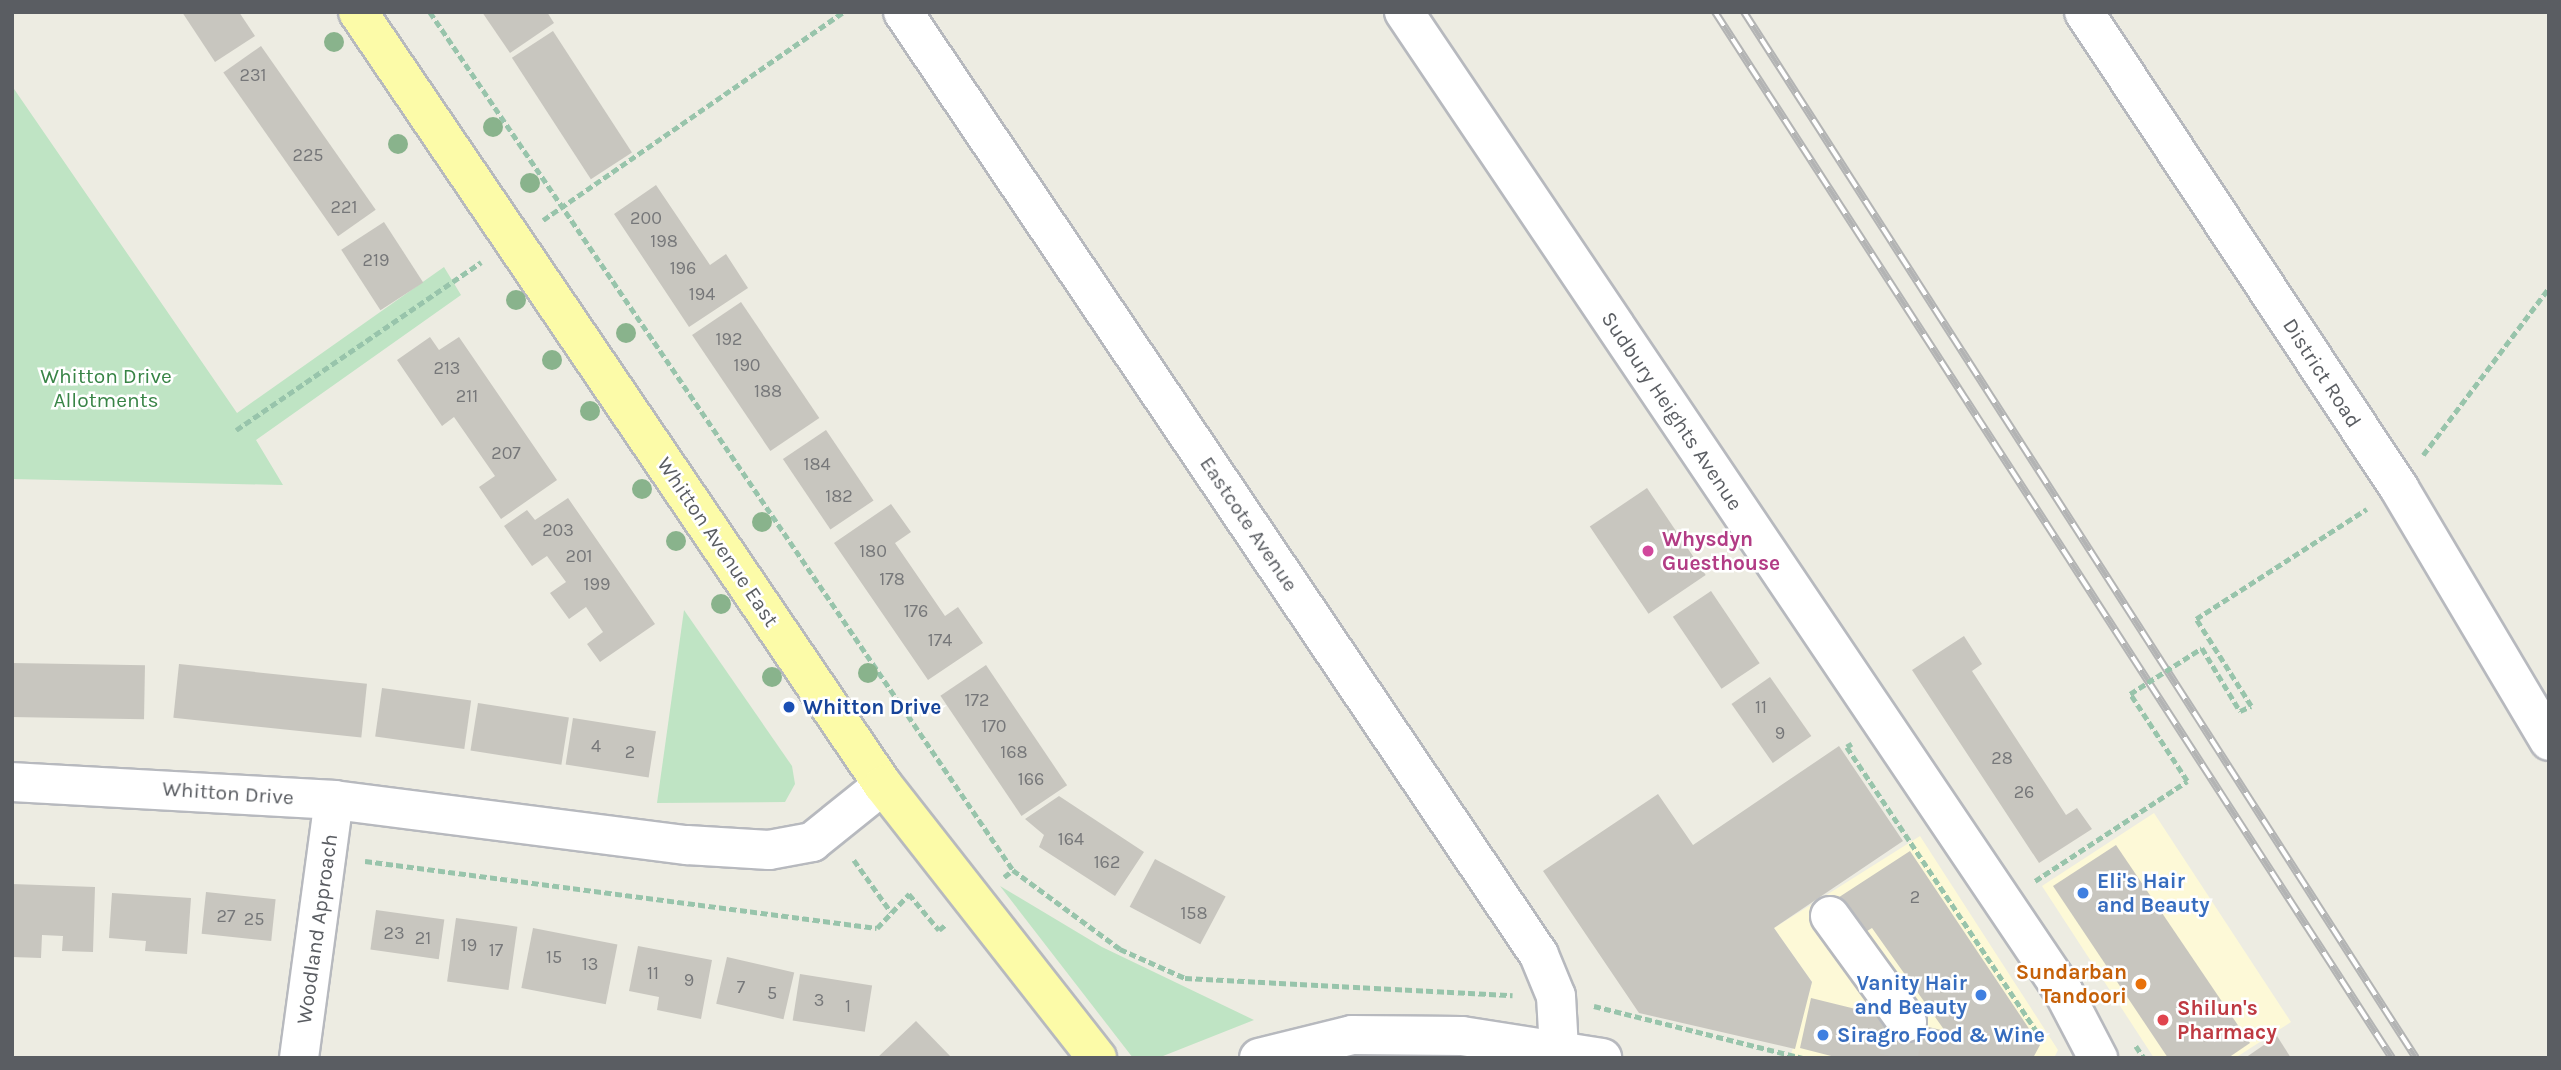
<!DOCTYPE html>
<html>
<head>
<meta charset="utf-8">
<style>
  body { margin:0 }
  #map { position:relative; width:2561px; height:1070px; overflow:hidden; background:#edece2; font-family:Karla,sans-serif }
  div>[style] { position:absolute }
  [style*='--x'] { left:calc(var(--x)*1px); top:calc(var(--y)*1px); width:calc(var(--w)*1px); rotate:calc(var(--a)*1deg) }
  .commercial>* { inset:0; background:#fdf9d7 }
  .green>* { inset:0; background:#bfe4c4 }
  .building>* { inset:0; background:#c8c6bf; transform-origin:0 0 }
  .minor-tunnel>* { height:38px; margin-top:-19px; transform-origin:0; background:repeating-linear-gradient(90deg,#c8c8c2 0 38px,transparent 0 57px) }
  .path>* { height:4.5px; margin-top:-2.25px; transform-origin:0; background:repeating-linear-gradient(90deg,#98c4ab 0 7px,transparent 0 10.5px) }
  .roads { filter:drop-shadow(2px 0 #b7b9be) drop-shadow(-2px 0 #b7b9be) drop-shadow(0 2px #b7b9be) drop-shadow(0 -2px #b7b9be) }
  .minor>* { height:38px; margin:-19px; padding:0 19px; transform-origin:19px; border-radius:19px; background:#fff }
  .major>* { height:38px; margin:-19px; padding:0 19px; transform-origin:19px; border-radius:19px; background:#fcfba8 }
  .rail>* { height:8px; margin-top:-4px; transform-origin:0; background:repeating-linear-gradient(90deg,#fff 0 16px,#b3b4b4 0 32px); box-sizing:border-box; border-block:2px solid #b3b4b4 }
  .path-bridge>* { height:4.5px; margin-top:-2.25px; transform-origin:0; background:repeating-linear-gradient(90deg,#98c4ab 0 7px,transparent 0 10.5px) }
  .trees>* { width:20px; height:20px; margin:-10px; border-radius:50%; background:#89b38c }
  .dots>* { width:19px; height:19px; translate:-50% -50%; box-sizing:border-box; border:4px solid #fff; border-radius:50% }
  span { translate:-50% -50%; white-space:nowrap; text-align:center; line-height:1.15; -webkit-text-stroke:5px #fff; paint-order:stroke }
  .number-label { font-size:18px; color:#767779 }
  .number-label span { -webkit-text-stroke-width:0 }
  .street-label { font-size:21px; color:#5a5d62 }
  .park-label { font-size:21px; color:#388446 }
  .hotel-label { font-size:21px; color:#b23c85; font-weight:700 }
  .left { translate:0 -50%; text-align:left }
  .transit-label { font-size:21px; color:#164399; font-weight:700 }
  .shop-label { font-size:21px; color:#366cbe; font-weight:700 }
  .right { translate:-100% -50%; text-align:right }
  .food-label { font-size:21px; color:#c56008; font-weight:700 }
  .health-label { font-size:21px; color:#be3a42; font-weight:700 }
  .frame { position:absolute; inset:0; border:14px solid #5a5d62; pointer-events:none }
</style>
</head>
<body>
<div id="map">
  <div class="commercial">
    <div style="clip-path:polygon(2154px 813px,2291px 1022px,2235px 1058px,2154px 1058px,2042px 886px)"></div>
    <div style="clip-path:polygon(1920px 836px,2058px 1050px,2054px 1058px,1790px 1058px,1812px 982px,1774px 928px)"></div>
  </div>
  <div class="green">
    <div style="clip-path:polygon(12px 86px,237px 413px,444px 267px,461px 295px,256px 440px,283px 485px,12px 479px)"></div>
    <div style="clip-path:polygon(684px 610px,792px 766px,795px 784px,785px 802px,657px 803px)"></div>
    <div style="clip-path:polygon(1000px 886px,1102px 947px,1254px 1020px,1158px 1058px,1133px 1058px)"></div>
  </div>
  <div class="building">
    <div style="clip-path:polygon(182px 12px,239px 12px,255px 36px,215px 62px)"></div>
    <div style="clip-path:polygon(482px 12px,547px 12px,554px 23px,510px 53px)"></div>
    <div style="left:553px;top:31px;width:145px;height:49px;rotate:57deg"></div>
    <div style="left:261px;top:46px;width:200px;height:46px;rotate:55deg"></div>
    <div style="clip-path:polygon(656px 185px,710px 265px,726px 254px,748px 288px,689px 327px,614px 214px)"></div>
    <div style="left:384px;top:222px;width:72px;height:51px;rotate:57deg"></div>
    <div style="left:741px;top:302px;width:140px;height:59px;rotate:56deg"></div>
    <div style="clip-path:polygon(430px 337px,439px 350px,459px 337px,557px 480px,501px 519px,479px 487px,495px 476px,454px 417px,442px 426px,397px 360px)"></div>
    <div style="left:826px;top:430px;width:85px;height:52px;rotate:56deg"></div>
    <div style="left:1647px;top:488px;width:105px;height:69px;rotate:56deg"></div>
    <div style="clip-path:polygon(568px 498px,655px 624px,600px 662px,587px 644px,603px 632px,586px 607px,569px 619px,550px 593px,566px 582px,547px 556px,532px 566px,504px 526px,527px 510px,535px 520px)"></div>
    <div style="clip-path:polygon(891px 504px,911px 532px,895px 543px,945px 616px,958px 607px,983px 643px,928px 680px,834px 543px)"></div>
    <div style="left:1711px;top:591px;width:87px;height:46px;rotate:56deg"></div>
    <div style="clip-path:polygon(1964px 636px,1982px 664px,1972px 671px,2066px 815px,2077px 808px,2092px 829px,2039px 863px,1912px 670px)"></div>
    <div style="left:12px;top:663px;width:133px;height:54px;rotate:1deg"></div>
    <div style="left:179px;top:664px;width:189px;height:54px;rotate:6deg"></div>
    <div style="left:986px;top:665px;width:145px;height:55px;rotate:56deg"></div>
    <div style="left:1770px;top:677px;width:72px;height:47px;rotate:55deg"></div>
    <div style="left:382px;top:688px;width:90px;height:49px;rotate:8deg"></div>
    <div style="left:478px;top:703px;width:92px;height:48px;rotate:9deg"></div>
    <div style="left:573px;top:718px;width:84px;height:47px;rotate:9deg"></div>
    <div style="clip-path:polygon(1839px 746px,1903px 841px,1774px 928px,1812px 982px,1795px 1049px,1639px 1013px,1543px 871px,1658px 794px,1693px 845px)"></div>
    <div style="clip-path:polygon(1059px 796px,1144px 852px,1115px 896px,1039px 847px,1044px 835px,1025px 819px)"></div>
    <div style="clip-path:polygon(2116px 845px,2250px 1043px,2228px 1058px,2168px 1058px,2053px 886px)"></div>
    <div style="clip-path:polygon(1910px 851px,2040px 1045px,2033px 1058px,1839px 1058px,1800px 1048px,1811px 998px,1945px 1031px,1872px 928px,1854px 939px,1830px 903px)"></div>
    <div style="left:1155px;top:859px;width:80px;height:54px;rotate:28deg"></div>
    <div style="clip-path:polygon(12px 884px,95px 887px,93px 952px,62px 951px,63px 936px,42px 935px,41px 958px,12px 957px)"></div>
    <div style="left:206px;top:892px;width:70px;height:42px;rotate:6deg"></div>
    <div style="clip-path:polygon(112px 893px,191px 898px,187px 954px,145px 951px,146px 941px,109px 938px)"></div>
    <div style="left:376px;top:910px;width:69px;height:40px;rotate:8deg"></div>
    <div style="left:456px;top:918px;width:62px;height:64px;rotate:8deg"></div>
    <div style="left:533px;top:928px;width:86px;height:61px;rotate:11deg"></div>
    <div style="clip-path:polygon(638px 946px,712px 960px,701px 1019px,657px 1010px,659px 997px,629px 991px)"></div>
    <div style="left:727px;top:957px;width:69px;height:48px;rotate:13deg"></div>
    <div style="left:800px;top:974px;width:73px;height:47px;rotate:9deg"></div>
    <div style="clip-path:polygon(916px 1021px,952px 1058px,877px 1058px)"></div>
    <div style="clip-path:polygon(2277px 1036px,2291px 1058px,2245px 1058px)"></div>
  </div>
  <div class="minor-tunnel">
    <div style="--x:1898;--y:1058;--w:37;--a:-76"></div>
  </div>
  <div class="path">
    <div style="--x:430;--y:12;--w:1037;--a:55.8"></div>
    <div style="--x:543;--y:220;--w:365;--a:-34.7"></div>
    <div style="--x:236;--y:430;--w:297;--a:-34.4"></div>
    <div style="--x:2423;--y:455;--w:209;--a:-53"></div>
    <div style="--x:2202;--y:648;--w:74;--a:58.9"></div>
    <div style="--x:2240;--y:711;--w:12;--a:-24"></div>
    <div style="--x:2251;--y:706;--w:103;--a:-122.3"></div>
    <div style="--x:2196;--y:619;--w:203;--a:-32.8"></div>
    <div style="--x:1852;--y:744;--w:6;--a:149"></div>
    <div style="--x:1847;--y:747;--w:343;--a:56.3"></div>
    <div style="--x:854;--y:860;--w:64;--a:54.6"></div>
    <div style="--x:365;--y:861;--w:516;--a:7.46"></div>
    <div style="--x:877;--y:928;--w:47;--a:-46.7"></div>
    <div style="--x:909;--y:894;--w:47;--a:50.2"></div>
    <div style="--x:939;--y:930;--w:8;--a:-40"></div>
    <div style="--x:1004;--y:877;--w:11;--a:-38"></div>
    <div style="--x:1013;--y:870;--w:133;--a:36.4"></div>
    <div style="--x:1120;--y:949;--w:71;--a:24"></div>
    <div style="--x:1185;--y:978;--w:328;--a:3"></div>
    <div style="--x:2035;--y:881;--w:182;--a:-33.3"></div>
    <div style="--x:2187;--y:781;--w:104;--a:-123.2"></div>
    <div style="--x:1594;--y:1006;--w:215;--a:14"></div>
    <div style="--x:2136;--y:1046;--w:14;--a:56"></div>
  </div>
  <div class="roads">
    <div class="minor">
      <div style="--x:903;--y:12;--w:1137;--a:56"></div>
      <div style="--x:1539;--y:955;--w:44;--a:67.5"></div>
      <div style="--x:1556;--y:996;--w:54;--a:86.8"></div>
      <div style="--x:1404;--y:12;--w:1180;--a:56.05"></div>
      <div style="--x:2063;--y:991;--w:76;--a:62.4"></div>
      <div style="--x:2084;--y:12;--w:571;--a:56.5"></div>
      <div style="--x:2399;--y:488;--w:294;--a:59.3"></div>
      <div style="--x:12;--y:782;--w:323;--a:3.2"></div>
      <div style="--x:334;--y:800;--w:356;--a:7.3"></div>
      <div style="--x:687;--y:845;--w:82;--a:3.5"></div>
      <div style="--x:769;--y:850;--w:44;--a:-10.5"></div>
      <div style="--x:812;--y:842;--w:91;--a:-38.8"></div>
      <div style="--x:1830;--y:916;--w:131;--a:54"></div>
      <div style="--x:299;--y:1058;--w:260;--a:-82.3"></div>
      <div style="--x:1259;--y:1058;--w:96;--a:-13.9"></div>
      <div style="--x:1352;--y:1035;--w:110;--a:0.5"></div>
      <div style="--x:1462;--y:1036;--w:142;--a:8.9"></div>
    </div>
    <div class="major">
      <div style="--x:358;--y:12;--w:934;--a:55.82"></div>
      <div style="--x:883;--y:785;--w:347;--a:51.9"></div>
    </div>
  </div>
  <div class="rail">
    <div style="--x:1715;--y:12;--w:1246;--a:57.09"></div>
    <div style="--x:1744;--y:12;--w:1243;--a:57.28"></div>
  </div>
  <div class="path-bridge">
    <div style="--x:2130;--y:694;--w:85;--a:-32.6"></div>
  </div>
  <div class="trees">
    <div style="left:334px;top:42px"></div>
    <div style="left:493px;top:127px"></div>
    <div style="left:398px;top:144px"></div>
    <div style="left:530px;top:183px"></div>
    <div style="left:516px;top:300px"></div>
    <div style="left:626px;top:333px"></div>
    <div style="left:552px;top:360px"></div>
    <div style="left:590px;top:411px"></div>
    <div style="left:642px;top:489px"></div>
    <div style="left:762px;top:522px"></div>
    <div style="left:676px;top:541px"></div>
    <div style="left:721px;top:604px"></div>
    <div style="left:868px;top:673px"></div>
    <div style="left:772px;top:677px"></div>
  </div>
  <div class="dots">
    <div style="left:1648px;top:551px;background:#d1479c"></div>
    <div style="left:789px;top:707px;background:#1a4fb4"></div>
    <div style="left:2083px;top:893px;background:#3f7fe0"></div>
    <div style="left:2141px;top:984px;background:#e8710a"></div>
    <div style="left:1981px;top:995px;background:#3f7fe0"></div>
    <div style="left:2163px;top:1020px;background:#e0444e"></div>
    <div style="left:1823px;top:1035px;background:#3f7fe0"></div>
  </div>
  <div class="number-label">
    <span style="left:253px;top:75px">231</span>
    <span style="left:308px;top:155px">225</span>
    <span style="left:344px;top:207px">221</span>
    <span style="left:646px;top:218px">200</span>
    <span style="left:664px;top:241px">198</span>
    <span style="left:376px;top:260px">219</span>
    <span style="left:683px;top:268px">196</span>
    <span style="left:702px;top:294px">194</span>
    <span style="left:729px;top:339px">192</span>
    <span style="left:747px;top:365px">190</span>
    <span style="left:447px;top:368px">213</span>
    <span style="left:768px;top:391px">188</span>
    <span style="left:467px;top:396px">211</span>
    <span style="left:506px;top:453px">207</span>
    <span style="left:817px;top:464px">184</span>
    <span style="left:839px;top:496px">182</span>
    <span style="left:558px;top:530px">203</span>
    <span style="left:873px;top:551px">180</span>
    <span style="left:579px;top:556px">201</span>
    <span style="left:892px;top:579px">178</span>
    <span style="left:597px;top:584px">199</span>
    <span style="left:916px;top:611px">176</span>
    <span style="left:940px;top:640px">174</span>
    <span style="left:977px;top:700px">172</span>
    <span style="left:1761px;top:707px">11</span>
    <span style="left:994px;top:726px">170</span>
    <span style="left:1780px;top:733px">9</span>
    <span style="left:596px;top:746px">4</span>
    <span style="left:630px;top:752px">2</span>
    <span style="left:1014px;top:752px">168</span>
    <span style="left:2002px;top:758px">28</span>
    <span style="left:1031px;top:779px">166</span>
    <span style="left:2024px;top:792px">26</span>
    <span style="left:1071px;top:839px">164</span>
    <span style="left:1107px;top:862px">162</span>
    <span style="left:1915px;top:897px">2</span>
    <span style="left:1194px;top:913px">158</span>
    <span style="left:226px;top:916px">27</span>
    <span style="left:254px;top:919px">25</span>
    <span style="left:394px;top:933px">23</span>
    <span style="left:423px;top:938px">21</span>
    <span style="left:469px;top:945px">19</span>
    <span style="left:496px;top:950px">17</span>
    <span style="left:554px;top:957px">15</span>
    <span style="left:590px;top:964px">13</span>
    <span style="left:653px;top:973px">11</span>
    <span style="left:689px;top:980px">9</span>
    <span style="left:741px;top:987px">7</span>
    <span style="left:772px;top:993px">5</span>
    <span style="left:819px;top:1000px">3</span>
    <span style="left:848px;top:1006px">1</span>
  </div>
  <div class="street-label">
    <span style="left:2322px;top:373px;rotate:57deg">District Road</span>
    <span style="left:1672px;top:411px;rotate:56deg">Sudbury Heights Avenue</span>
    <span style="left:1249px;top:524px;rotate:56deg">Eastcote Avenue</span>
    <span style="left:718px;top:542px;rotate:56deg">Whitton Avenue East</span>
    <span style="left:228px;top:793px;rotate:4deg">Whitton Drive</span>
    <span style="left:317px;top:929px;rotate:-82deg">Woodland Approach</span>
  </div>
  <div class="park-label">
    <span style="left:106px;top:388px">Whitton Drive<br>Allotments</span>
  </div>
  <div class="hotel-label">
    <span class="left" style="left:1662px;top:551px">Whysdyn<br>Guesthouse</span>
  </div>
  <div class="transit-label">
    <span class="left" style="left:803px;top:707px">Whitton Drive</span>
  </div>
  <div class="shop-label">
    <span class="left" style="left:2097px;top:893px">Eli's Hair<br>and Beauty</span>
    <span class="right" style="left:1967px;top:995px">Vanity Hair<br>and Beauty</span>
    <span class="left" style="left:1837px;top:1035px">Siragro Food &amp; Wine</span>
  </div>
  <div class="food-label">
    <span class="right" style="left:2127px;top:984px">Sundarban<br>Tandoori</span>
  </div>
  <div class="health-label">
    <span class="left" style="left:2177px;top:1020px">Shilun's<br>Pharmacy</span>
  </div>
  <div class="frame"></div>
</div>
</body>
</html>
